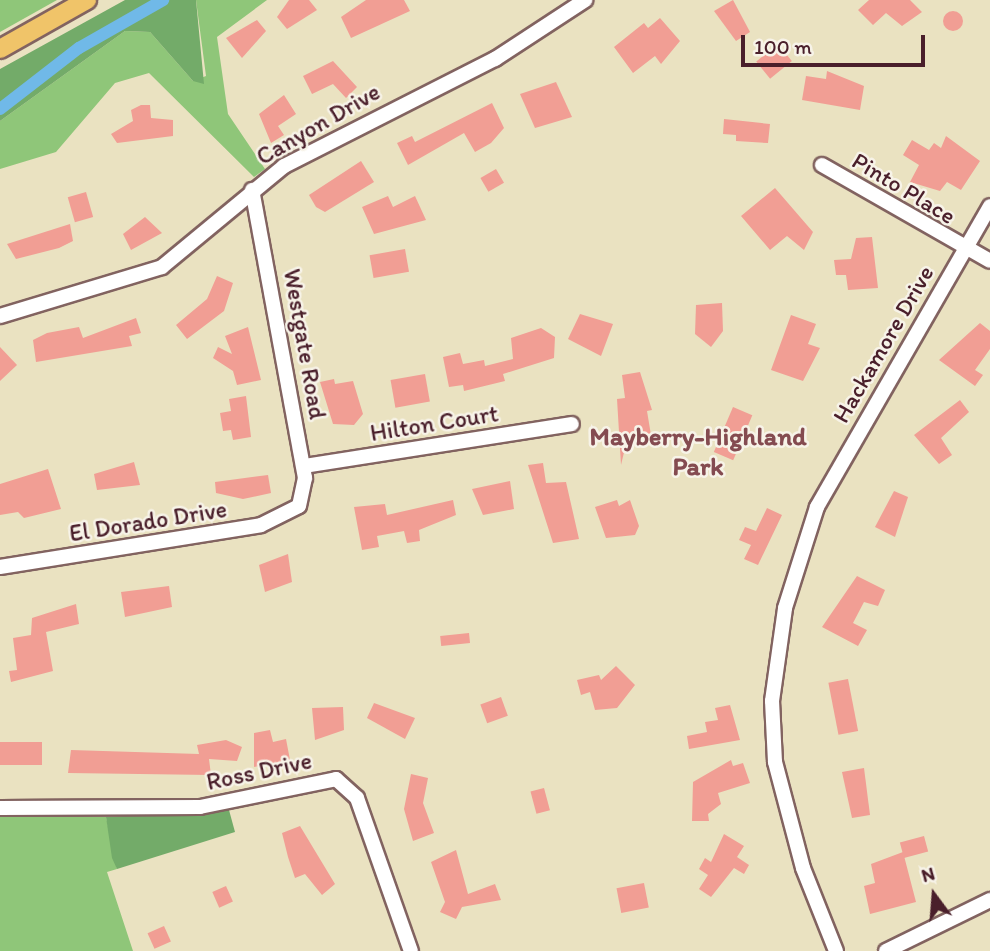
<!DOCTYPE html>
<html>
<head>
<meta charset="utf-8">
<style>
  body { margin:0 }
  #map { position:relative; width:990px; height:951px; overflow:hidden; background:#eae2c1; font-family:Itim,sans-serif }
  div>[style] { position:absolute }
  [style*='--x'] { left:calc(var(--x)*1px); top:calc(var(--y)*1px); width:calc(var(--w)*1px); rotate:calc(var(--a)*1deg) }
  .green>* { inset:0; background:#8fc679 }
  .forest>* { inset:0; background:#73ab69 }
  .canal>* { height:12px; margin:-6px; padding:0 6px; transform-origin:6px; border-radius:6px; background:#70b9e8 }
  .building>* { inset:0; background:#f19e94; transform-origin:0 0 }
  .round { border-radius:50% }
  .roads { filter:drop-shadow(2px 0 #826360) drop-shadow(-2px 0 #826360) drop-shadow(0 2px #826360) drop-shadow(0 -2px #826360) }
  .minor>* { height:14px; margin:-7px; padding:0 7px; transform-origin:7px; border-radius:7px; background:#fff }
  .major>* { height:18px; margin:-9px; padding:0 9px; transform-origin:9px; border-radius:9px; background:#f0c469 }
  span { translate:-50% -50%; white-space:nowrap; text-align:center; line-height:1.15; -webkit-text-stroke:5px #f7f3e8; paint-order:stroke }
  .street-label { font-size:24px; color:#4a1f2b }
  .neighbourhood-label { font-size:26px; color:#844b50; font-weight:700 }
  .north { position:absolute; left:899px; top:860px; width:70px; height:70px; -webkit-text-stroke:5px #f7f3e8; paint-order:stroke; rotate:344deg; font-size:19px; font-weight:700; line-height:28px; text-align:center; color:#4a1f2b }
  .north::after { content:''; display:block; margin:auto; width:24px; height:32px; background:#4a1f2b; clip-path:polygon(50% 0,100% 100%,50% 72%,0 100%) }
  .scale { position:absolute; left:741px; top:35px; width:184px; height:32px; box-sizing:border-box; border:4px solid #4a1f2b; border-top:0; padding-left:9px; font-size:21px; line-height:24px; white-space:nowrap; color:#4a1f2b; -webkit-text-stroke:5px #f7f3e8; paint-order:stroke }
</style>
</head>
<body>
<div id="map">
  <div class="green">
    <div style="clip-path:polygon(0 0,57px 0,0 32px)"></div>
    <div style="clip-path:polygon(196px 0,267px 0,217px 37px,228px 114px,265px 169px,254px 177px,149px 73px,115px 83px,56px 152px,0 169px,0 121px,125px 31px,150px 32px,193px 81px,206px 76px)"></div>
    <div style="clip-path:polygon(0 816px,106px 817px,117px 869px,107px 872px,133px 951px,0 951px)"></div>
  </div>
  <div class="forest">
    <div style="clip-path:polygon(125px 0,196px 0,204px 84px,193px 81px,150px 32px,125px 31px,0 121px,0 69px)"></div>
    <div style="clip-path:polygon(229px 810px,235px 832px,117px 869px,112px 858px,106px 817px)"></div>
  </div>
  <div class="canal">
    <div style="--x:0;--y:109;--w:100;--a:-37.7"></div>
    <div style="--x:79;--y:48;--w:97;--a:-29.7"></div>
  </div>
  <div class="building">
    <div style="clip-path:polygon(289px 0,309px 0,317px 10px,287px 29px,277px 17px)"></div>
    <div style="clip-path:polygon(366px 0,404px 0,410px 11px,351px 38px,341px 17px)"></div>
    <div style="clip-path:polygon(733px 0,750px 32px,736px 41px,714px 11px)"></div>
    <div style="clip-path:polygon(869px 0,910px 0,922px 12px,902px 26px,886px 13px,873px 25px,858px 10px)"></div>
    <div class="round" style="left:943px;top:11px;width:20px;height:20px"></div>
    <div style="clip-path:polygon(660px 18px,680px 41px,661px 64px,655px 56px,633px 73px,614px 47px,644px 23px,648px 28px)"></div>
    <div style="clip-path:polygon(257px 20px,266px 31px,242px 58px,226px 38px)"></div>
    <div style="left:778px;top:44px;width:22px;height:28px;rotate:51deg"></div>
    <div style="clip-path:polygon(333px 61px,357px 87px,346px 98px,333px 84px,312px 94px,303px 76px)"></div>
    <div style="clip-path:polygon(827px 71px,864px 86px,860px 110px,802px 100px,806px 76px,826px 79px)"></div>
    <div style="clip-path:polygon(556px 82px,572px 117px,535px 128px,520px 94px)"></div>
    <div style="clip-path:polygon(284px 95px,296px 114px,278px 126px,284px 135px,271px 143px,259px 114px)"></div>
    <div style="clip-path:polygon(492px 103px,504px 128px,491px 143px,475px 152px,464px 133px,408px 165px,397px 143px,412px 136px,415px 142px)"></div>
    <div style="clip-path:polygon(141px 105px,150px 105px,151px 118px,173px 120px,173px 136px,117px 143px,111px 134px,133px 121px,131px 110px)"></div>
    <div style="clip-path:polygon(724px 119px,770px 124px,768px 143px,736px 141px,736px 135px,723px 134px)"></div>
    <div style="clip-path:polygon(946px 136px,980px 161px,961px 190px,947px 182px,940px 191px,910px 182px,919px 165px,903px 155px,912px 140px,929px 150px,934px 143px,941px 148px)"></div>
    <div style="clip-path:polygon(361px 161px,374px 182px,325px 212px,316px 207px,309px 195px)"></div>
    <div style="left:496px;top:169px;width:16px;height:18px;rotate:60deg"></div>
    <div style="clip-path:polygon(775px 188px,813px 232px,804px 250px,787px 236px,770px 250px,741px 216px)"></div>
    <div style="left:86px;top:192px;width:26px;height:19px;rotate:74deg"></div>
    <div style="clip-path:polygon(388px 196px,393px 207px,415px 196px,426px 220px,374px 234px,362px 207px)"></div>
    <div style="clip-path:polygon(145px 217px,162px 233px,131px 250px,123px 234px)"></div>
    <div style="clip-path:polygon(70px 224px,73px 241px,59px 248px,16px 259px,7px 244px)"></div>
    <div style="clip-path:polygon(872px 237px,878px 288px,848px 290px,846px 275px,836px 275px,834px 260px,851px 259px,856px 238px)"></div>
    <div style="left:405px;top:249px;width:23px;height:36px;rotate:80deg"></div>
    <div style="clip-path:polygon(217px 276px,233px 283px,224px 311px,187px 339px,176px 325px,207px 299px)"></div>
    <div style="clip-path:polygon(722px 303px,723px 331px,711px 347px,695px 334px,696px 305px)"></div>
    <div style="clip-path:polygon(580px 314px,613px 324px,601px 356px,568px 339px)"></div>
    <div style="clip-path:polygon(791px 315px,816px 324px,808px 344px,820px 348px,803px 381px,771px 370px)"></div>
    <div style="clip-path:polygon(136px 318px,141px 333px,129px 336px,132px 346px,36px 362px,33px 340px,47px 333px,79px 327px,83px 338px)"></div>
    <div style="clip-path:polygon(980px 323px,990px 331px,990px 349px,975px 370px,983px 375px,975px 386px,939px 360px)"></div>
    <div style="clip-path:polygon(248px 327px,261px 380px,237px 385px,233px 371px,213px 358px,218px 347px,232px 354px,225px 336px)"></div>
    <div style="clip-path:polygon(541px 328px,555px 337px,554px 358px,503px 374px,505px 381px,464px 391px,463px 385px,449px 387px,443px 357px,460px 353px,463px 364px,484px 360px,485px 366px,513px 359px,511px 338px)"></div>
    <div style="clip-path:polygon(0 347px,17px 365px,0 381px)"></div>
    <div style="clip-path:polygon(640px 372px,652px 410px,647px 411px,651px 435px,626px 444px,621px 465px,617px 399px,625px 398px,622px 375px)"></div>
    <div style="left:425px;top:374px;width:28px;height:35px;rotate:80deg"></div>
    <div style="clip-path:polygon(334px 379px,335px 384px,353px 381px,363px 414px,354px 425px,333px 424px,320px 382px)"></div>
    <div style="clip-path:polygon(246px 396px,251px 437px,233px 440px,231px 430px,223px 431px,220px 413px,231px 411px,229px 399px)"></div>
    <div style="clip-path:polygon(960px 400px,969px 412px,941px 438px,952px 455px,939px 464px,914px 435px)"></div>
    <div style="left:733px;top:407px;width:21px;height:49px;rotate:23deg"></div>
    <div style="clip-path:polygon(134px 462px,140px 485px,97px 490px,94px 474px)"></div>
    <div style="clip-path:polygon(543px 463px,546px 483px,566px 482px,579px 539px,553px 543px,528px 465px)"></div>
    <div style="clip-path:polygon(48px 469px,61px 509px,24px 518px,18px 512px,0 515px,0 484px)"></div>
    <div style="clip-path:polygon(268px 475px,271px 493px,243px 499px,216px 493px,215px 482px)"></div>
    <div style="clip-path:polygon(510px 481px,514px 509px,483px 515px,472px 489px)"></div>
    <div style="clip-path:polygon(894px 491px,908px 497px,895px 537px,875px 527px)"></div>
    <div style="clip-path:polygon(453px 500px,456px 515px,419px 530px,420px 541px,407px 543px,404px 531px,377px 536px,379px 547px,362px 550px,354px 507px,385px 504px,387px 515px)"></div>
    <div style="clip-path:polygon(617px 500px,619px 506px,630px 500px,639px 526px,635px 535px,606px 538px,595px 507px)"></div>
    <div style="clip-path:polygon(767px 508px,782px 515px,758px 565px,744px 559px,751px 545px,739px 540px,745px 527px,756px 531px)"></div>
    <div style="clip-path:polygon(288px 554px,292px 582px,265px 592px,259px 565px)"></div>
    <div style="clip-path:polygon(857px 576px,885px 590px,878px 606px,864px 602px,853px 623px,867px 630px,858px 646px,822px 627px)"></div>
    <div style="clip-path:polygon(169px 586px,172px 607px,125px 617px,121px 592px)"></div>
    <div style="clip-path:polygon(76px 604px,79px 624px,46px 632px,53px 671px,11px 682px,9px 671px,17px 670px,13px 638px,31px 635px,32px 618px)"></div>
    <div style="left:469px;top:633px;width:10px;height:29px;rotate:84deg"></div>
    <div style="clip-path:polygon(616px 666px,635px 685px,617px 708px,595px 710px,590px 692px,581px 695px,577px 680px,599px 675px,601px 680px)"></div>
    <div style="left:848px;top:679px;width:53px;height:20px;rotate:79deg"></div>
    <div style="left:501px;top:697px;width:20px;height:22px;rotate:70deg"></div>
    <div style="clip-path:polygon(374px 703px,415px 718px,405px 739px,367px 718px)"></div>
    <div style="clip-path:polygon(730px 705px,740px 740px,689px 749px,687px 736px,707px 732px,705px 722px,718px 720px,715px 708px)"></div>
    <div style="clip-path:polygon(343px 707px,344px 730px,315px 740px,312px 708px)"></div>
    <div style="clip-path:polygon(270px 730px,273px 742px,286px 739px,290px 760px,254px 767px,254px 733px)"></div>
    <div style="clip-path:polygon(226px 740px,242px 747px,237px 761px,209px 759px,211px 775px,68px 773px,71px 750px,199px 754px,197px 745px)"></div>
    <div style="left:0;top:742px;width:42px;height:23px"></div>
    <div style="clip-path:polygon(731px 760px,733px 766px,743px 763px,750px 783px,718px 793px,721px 804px,708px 814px,709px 821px,692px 821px,693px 782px)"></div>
    <div style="clip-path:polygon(864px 768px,870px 815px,852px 818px,842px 772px)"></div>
    <div style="clip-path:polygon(411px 774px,428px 778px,423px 803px,434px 833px,413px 841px,404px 809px)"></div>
    <div style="left:544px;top:788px;width:23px;height:14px;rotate:75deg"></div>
    <div style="clip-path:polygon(300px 826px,335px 884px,322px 895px,305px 874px,295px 878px,288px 857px,282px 833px)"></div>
    <div style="clip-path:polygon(724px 834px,744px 846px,737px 857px,749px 865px,744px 874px,734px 868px,711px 897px,699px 889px,708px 875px,699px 869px,705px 858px,711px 862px)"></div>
    <div style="left:924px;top:836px;width:16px;height:25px;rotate:75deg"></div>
    <div style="clip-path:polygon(456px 850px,468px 894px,495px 884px,501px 900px,462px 907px,456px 919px,440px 912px,445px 902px,431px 862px)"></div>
    <div style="clip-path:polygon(903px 852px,916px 902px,870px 914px,864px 886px,875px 883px,871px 864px)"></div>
    <div style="left:644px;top:883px;width:25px;height:28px;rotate:79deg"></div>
    <div style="left:226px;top:886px;width:17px;height:15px;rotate:66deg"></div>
    <div style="left:164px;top:926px;width:17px;height:18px;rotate:66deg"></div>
  </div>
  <div class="roads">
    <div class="minor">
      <div style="--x:822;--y:165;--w:193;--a:29.7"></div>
      <div style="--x:0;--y:316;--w:169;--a:-16.8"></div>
      <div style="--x:162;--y:267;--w:158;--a:-39.6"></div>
      <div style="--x:284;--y:166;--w:237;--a:-26.9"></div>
      <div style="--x:495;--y:59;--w:108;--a:-33.2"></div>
      <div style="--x:304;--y:466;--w:271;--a:-8.9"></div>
      <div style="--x:0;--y:567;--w:264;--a:-9.1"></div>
      <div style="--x:261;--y:525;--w:42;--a:-26.6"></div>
      <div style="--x:299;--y:506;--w:29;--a:-78"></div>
      <div style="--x:305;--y:478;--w:293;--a:-100.4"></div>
      <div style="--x:0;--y:808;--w:200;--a:-0.3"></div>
      <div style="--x:200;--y:807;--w:139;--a:-11.6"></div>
      <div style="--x:336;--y:779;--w:28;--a:42"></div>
      <div style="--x:357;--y:798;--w:162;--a:70.6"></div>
      <div style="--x:836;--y:951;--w:89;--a:-111.7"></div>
      <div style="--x:803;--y:868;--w:110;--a:-104.8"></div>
      <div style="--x:775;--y:762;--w:61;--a:-92.8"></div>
      <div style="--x:772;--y:701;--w:94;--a:-82"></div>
      <div style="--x:785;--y:608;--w:106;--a:-72.4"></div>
      <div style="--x:817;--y:507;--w:347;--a:-60.1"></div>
      <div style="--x:886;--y:951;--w:116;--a:-26.1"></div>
    </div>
    <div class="major">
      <div style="--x:0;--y:49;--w:100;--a:-29.4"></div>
    </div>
  </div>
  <div class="street-label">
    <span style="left:318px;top:124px;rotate:-30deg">Canyon Drive</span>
    <span style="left:904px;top:188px;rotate:31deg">Pinto Place</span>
    <span style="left:305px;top:344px;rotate:80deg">Westgate Road</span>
    <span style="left:883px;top:344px;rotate:-60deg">Hackamore Drive</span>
    <span style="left:434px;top:423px;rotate:-9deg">Hilton Court</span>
    <span style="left:148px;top:521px;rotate:-9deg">El Dorado Drive</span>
    <span style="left:259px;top:771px;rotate:-12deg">Ross Drive</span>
  </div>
  <div class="neighbourhood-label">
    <span style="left:698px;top:452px">Mayberry-Highland<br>Park</span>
  </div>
  <div class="north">N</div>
  <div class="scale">100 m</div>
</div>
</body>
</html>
